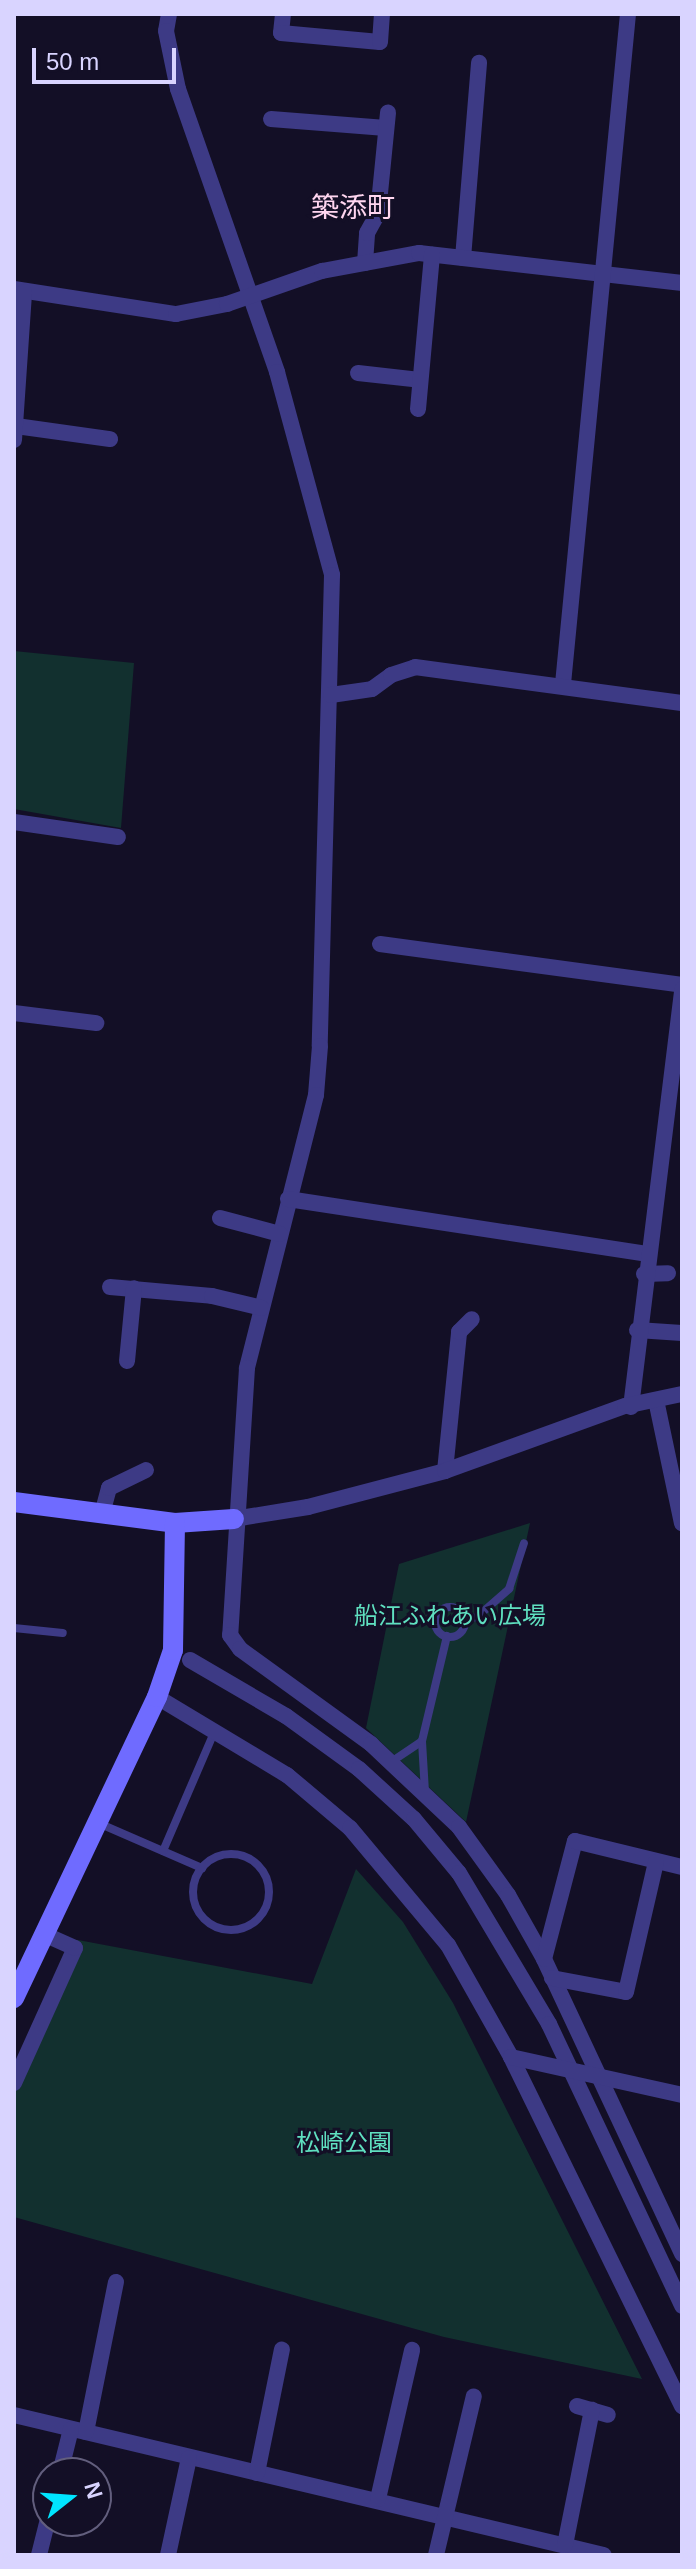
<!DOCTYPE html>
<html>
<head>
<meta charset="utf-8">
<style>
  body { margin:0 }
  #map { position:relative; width:696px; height:2569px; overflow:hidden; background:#130f26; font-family:Helvetica,"Noto Sans JP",sans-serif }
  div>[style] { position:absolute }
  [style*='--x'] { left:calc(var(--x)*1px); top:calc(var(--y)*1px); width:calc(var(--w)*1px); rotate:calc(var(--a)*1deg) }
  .green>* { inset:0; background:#12302f }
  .lane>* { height:8px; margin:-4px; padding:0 4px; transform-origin:4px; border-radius:4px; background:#3d3a85 }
  .lane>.ring { margin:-4px; padding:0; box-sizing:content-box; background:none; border:8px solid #3d3a85; border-radius:50% }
  .street>* { height:16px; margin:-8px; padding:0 8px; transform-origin:8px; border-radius:8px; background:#3d3a85 }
  .secondary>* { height:20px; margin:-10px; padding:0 10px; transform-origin:10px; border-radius:10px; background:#6f6bff }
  span { translate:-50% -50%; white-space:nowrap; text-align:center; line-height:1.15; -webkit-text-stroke:6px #130f26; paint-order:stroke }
  .park-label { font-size:24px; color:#5fe0c0 }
  .quarter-label { font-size:28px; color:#ffd6f0 }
  .frame { position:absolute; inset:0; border:16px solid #d9d4ff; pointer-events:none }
  .north { position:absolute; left:32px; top:2457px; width:80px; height:80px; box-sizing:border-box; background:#130f26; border:2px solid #625e7d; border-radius:50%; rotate:73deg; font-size:22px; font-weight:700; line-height:32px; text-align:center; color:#d9d4ff }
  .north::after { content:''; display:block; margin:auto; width:28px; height:36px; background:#00e5ff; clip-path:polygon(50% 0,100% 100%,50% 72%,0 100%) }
  .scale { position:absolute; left:32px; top:48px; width:144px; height:36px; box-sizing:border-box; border:4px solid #d9d4ff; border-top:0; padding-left:10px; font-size:24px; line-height:28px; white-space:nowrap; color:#d9d4ff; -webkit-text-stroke:6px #130f26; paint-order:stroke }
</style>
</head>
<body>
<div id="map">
  <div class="green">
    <div style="clip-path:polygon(14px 651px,134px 663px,121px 828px,14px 809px)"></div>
    <div style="clip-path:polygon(530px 1523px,466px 1822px,366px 1728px,399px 1564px)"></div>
    <div style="clip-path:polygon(356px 1869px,403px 1922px,453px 2003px,642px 2379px,444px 2337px,14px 2217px,14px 2095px,78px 1940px,312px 1984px)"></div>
  </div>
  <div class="lane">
    <div class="ring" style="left:435px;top:1607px;width:22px;height:22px"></div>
    <div style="--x:465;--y:1619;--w:12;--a:-9"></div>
    <div style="--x:477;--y:1617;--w:43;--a:-41.2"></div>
    <div style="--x:509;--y:1589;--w:48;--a:-71.9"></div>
    <div style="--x:14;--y:1628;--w:49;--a:5.8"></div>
    <div style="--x:391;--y:1762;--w:37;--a:-34"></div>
    <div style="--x:425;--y:1792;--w:51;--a:-93.4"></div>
    <div style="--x:422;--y:1741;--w:108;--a:-76.6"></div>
    <div style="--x:96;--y:1822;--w:116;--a:23.5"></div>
    <div style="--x:163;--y:1851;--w:132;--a:-66.7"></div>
    <div class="ring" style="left:193px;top:1854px;width:68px;height:68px"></div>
  </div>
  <div class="street">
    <div style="--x:169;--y:14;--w:17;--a:100"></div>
    <div style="--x:166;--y:31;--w:59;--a:78.3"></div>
    <div style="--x:178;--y:89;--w:300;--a:70.7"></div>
    <div style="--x:277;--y:372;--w:210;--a:74.8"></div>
    <div style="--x:332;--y:575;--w:471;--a:91.5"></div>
    <div style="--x:320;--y:1046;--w:49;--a:94.7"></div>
    <div style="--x:316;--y:1095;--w:282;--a:104.2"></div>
    <div style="--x:247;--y:1368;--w:268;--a:93.6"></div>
    <div style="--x:230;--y:1635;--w:17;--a:54"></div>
    <div style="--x:240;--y:1649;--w:162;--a:35.9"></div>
    <div style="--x:371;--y:1744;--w:121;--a:43.3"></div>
    <div style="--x:459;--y:1827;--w:84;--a:54.2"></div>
    <div style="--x:508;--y:1895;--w:73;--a:60.6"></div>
    <div style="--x:544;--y:1959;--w:326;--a:64.9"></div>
    <div style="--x:283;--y:14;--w:19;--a:96"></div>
    <div style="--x:281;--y:33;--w:99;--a:5.2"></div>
    <div style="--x:380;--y:42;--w:28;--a:-86"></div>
    <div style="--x:271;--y:119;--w:115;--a:4.5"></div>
    <div style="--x:463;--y:258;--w:196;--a:-85.3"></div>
    <div style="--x:365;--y:263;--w:30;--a:-86"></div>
    <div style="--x:367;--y:233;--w:23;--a:-61"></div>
    <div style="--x:378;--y:213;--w:101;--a:-84.3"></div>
    <div style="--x:14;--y:289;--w:164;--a:8.8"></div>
    <div style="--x:176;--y:314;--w:52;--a:-11.1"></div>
    <div style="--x:227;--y:304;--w:101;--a:-19.2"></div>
    <div style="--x:322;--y:271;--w:99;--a:-10.5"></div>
    <div style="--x:419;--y:253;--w:265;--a:6.5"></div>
    <div style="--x:358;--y:373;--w:62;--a:6.4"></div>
    <div style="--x:418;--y:409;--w:155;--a:-84.8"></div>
    <div style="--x:16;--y:426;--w:95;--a:7.9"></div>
    <div style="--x:14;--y:440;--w:148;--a:-86.1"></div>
    <div style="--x:563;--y:684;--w:673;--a:-84.46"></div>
    <div style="--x:331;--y:695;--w:41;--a:-8.3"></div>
    <div style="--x:372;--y:689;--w:24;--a:-36"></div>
    <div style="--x:391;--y:675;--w:25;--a:-18"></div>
    <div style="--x:415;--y:667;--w:269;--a:7.7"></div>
    <div style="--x:14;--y:822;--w:105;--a:8.2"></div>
    <div style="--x:380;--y:944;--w:305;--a:7.7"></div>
    <div style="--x:14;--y:1013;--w:83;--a:7"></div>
    <div style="--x:288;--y:1199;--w:363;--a:8.7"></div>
    <div style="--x:220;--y:1218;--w:62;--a:14.9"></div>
    <div style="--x:644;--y:1274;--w:24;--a:-2"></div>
    <div style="--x:110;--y:1287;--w:102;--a:5"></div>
    <div style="--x:212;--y:1296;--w:51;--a:13.5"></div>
    <div style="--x:637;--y:1330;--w:45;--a:3.8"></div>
    <div style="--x:127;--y:1361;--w:73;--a:-84.5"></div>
    <div style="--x:656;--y:1400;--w:126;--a:78.1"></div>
    <div style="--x:631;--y:1407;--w:421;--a:-83"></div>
    <div style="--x:445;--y:1471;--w:140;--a:-84.2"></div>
    <div style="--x:459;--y:1332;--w:18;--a:-45"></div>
    <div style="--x:102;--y:1514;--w:27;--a:-75"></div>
    <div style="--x:109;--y:1488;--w:41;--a:-25.9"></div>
    <div style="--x:234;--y:1519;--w:75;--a:-9.2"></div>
    <div style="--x:308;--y:1507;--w:142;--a:-14.7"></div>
    <div style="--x:445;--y:1471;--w:191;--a:-19.9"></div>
    <div style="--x:625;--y:1406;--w:58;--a:-11.9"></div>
    <div style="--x:190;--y:1660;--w:111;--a:30.3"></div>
    <div style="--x:286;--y:1716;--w:90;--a:36"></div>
    <div style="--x:359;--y:1769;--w:74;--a:42.3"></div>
    <div style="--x:414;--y:1819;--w:70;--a:50.2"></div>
    <div style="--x:459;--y:1873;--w:176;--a:59.2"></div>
    <div style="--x:549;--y:2024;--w:312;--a:64.7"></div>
    <div style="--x:157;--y:1697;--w:152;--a:31"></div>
    <div style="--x:287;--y:1775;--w:82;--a:40.1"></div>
    <div style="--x:350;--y:1828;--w:153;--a:50.1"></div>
    <div style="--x:448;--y:1945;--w:129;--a:60.6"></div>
    <div style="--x:511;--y:2057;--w:389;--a:63.9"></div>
    <div style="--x:544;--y:1959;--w:122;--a:-75.3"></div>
    <div style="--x:575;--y:1841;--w:110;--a:13.7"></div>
    <div style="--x:552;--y:1978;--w:75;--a:10.7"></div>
    <div style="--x:626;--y:1992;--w:133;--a:-77"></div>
    <div style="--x:511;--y:2057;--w:175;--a:12.5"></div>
    <div style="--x:14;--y:2083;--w:148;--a:-65.7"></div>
    <div style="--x:75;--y:1948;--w:35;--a:-156"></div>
    <div style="--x:577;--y:2406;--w:32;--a:16"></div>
    <div style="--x:14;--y:2415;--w:606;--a:13.35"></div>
    <div style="--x:86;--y:2432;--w:153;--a:-78.7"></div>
    <div style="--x:60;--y:2473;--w:45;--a:-76"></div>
    <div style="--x:257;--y:2473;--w:126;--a:-78.6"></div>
    <div style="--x:378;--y:2499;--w:153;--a:-77.1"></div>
    <div style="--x:565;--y:2545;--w:138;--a:-78.7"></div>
    <div style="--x:39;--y:2555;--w:36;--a:-76"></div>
    <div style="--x:168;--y:2555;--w:99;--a:-77.8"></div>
    <div style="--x:436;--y:2555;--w:163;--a:-76.6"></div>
  </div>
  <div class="secondary">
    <div style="--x:14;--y:1502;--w:162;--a:7.4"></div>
    <div style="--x:175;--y:1523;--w:59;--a:-3.9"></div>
    <div style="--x:14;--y:1998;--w:333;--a:-64.6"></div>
    <div style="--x:157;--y:1697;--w:50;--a:-71.2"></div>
    <div style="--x:173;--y:1650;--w:127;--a:-89.1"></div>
  </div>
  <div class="park-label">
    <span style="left:450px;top:1616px">船江ふれあい広場</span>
    <span style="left:344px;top:2143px">松崎公園</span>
  </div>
  <div class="quarter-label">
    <span style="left:353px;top:208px">築添町</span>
  </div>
  <div class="frame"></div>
  <div class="north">N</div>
  <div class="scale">50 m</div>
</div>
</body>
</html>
